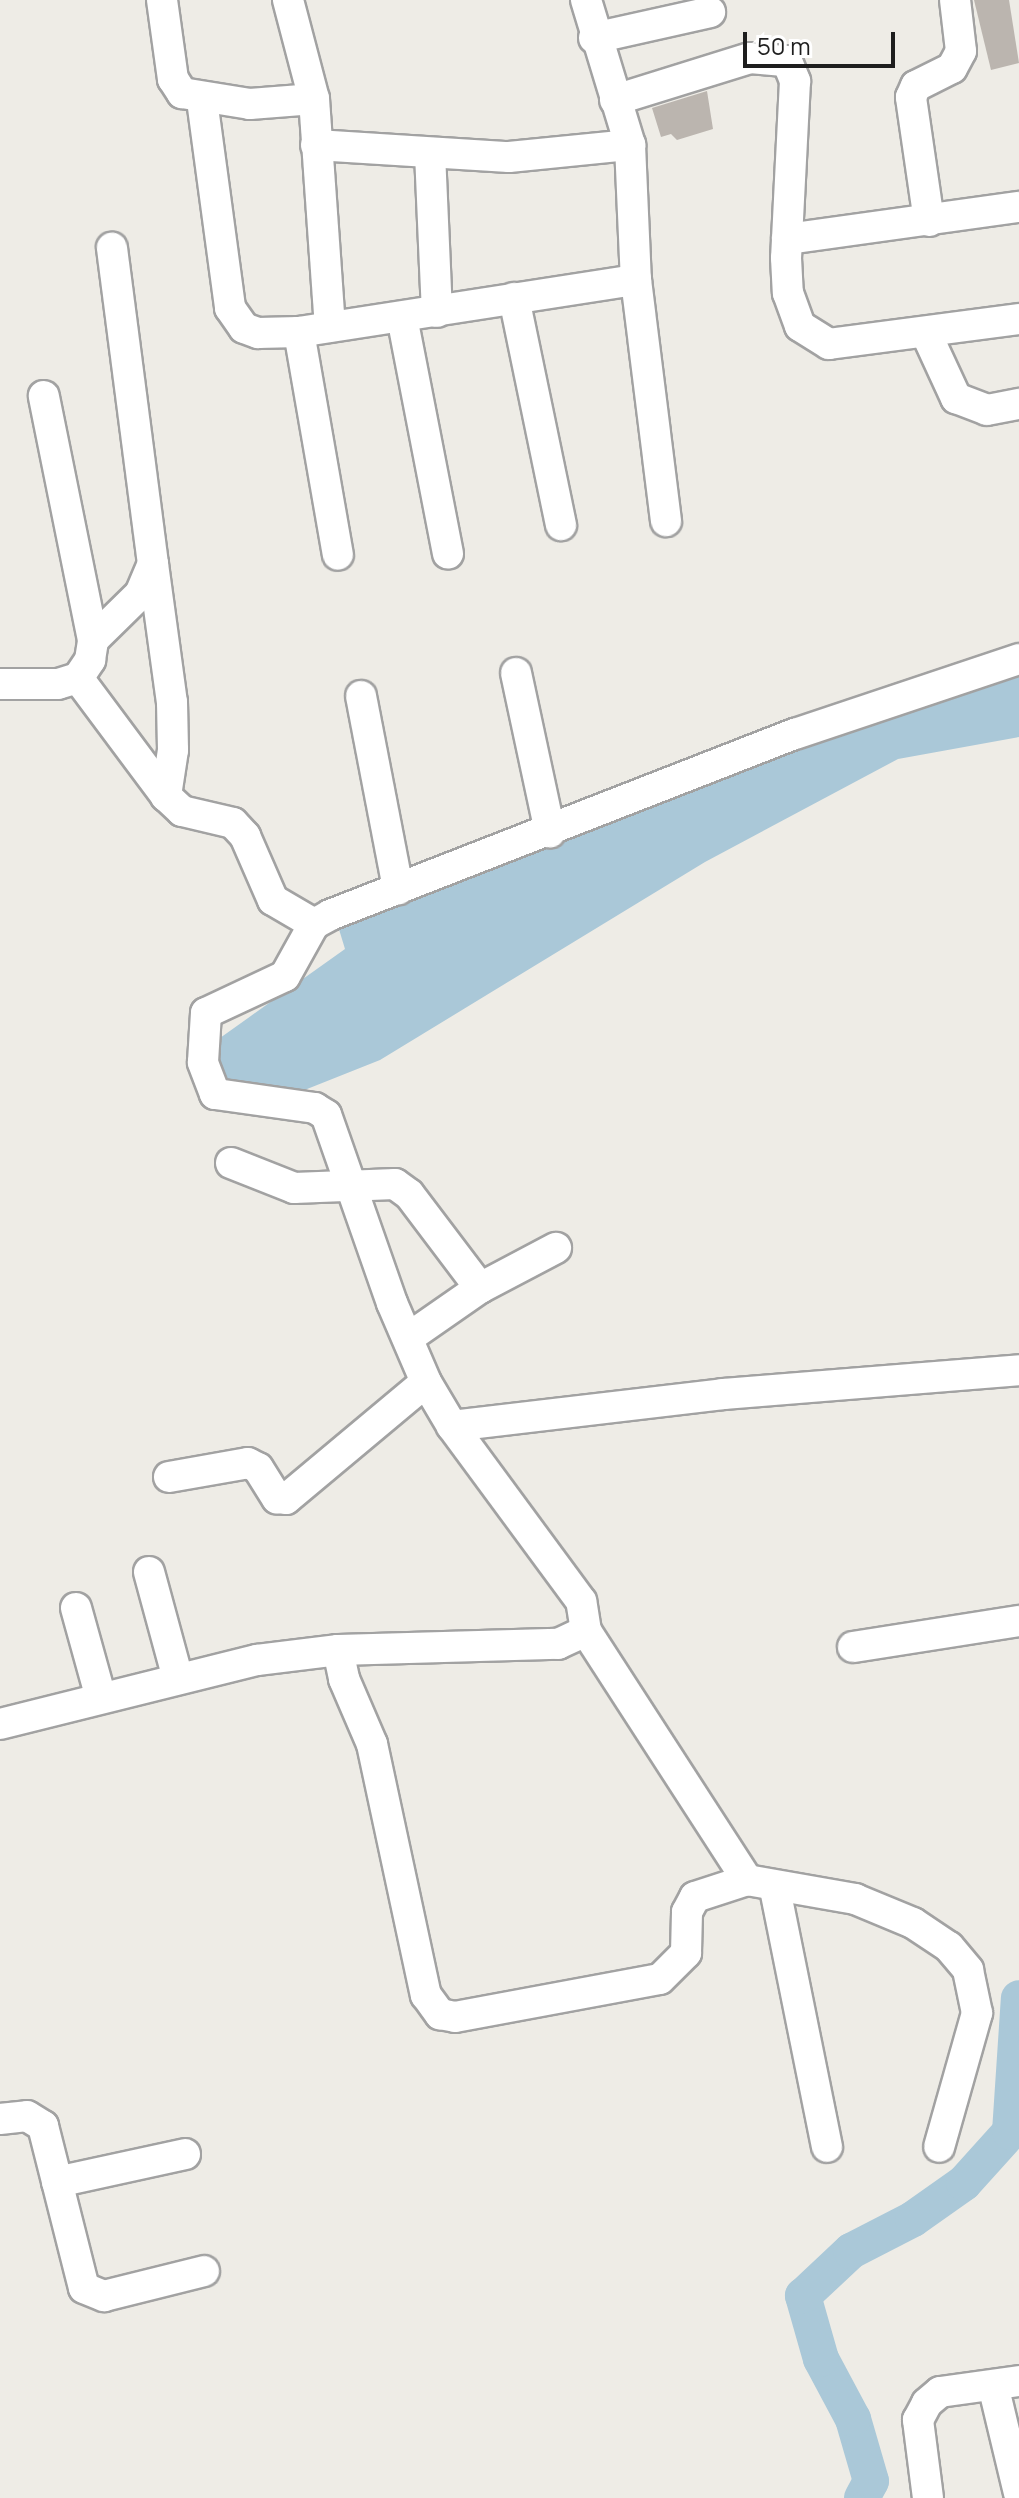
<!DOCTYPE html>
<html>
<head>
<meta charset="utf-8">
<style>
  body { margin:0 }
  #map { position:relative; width:1019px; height:2498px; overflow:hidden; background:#eeece6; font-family:Manrope,sans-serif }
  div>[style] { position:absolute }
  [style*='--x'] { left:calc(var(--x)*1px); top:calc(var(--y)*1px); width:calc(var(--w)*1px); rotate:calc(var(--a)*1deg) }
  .water>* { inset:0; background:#aac8d8 }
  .river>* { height:36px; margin:-18px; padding:0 18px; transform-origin:18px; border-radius:18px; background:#aac8d8 }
  .building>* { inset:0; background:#bbb5af }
  .roads { filter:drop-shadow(2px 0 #a2a2a2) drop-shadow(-2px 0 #a2a2a2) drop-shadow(0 2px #a2a2a2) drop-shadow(0 -2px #a2a2a2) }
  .minor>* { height:30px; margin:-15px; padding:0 15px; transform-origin:15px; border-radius:15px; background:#fff }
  span { translate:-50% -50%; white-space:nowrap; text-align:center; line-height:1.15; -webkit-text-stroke:6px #fff; paint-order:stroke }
  .scale { position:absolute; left:743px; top:32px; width:152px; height:36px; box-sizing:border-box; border:4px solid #1e1e1e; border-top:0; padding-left:10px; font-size:24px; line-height:28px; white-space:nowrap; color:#1e1e1e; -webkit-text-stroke:6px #fff; paint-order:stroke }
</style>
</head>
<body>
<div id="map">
  <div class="water">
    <div style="clip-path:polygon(1019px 670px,1019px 737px,898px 759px,705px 862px,380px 1060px,292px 1095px,216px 1083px,220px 1038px,345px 949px,338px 926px,596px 819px)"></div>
  </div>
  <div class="river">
    <div style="--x:862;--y:2498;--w:19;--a:-62"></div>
    <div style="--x:871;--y:2481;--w:65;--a:-106.2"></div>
    <div style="--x:853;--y:2419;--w:68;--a:-118.1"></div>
    <div style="--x:821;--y:2359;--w:66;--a:-105.9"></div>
    <div style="--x:803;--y:2296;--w:66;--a:-43.2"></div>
    <div style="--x:851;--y:2251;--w:70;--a:-27.3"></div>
    <div style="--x:913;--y:2219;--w:62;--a:-35.2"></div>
    <div style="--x:964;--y:2183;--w:69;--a:-48"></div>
    <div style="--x:1010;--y:2132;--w:134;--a:-86.2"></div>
  </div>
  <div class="building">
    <div style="clip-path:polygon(974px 0,1009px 0,1019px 63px,991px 70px)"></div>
    <div style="clip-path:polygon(707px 91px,713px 129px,677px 140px,671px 134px,661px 137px,652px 108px)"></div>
  </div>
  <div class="roads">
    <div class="minor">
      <div style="--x:162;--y:0;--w:80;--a:82.1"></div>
      <div style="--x:173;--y:79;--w:17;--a:57"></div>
      <div style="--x:182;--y:93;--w:69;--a:9.2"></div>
      <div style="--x:250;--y:104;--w:64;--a:-4.5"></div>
      <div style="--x:288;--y:0;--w:102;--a:75.3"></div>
      <div style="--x:314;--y:99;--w:228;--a:86"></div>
      <div style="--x:586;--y:0;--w:152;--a:73.1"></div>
      <div style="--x:630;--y:145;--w:135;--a:87.5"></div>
      <div style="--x:636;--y:280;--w:243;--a:82.9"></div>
      <div style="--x:594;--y:38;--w:119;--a:-12.6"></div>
      <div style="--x:202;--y:100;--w:210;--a:82.3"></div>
      <div style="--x:230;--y:308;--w:24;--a:55"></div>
      <div style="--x:244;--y:328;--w:15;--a:20"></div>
      <div style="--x:258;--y:333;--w:41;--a:-1.4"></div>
      <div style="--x:299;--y:332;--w:341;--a:-8.8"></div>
      <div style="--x:615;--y:100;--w:141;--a:-17.3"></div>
      <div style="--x:750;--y:58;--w:37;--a:5"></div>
      <div style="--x:787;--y:61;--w:22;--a:68"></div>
      <div style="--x:795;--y:81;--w:177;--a:92.9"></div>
      <div style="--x:786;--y:258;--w:35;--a:87"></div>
      <div style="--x:788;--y:293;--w:35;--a:70"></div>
      <div style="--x:800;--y:326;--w:34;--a:32"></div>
      <div style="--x:829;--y:344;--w:192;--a:-7.5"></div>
      <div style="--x:316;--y:145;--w:193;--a:3.6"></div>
      <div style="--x:509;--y:157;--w:122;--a:-5.7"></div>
      <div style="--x:430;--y:153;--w:159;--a:87.5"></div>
      <div style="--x:929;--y:221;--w:125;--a:-98.3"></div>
      <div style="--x:911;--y:97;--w:12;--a:-66"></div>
      <div style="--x:916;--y:86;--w:40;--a:-26.6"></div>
      <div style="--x:952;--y:68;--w:19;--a:-62"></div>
      <div style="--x:961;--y:51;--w:51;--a:-96.7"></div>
      <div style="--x:787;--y:239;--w:234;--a:-7.9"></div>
      <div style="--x:514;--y:298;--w:232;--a:78.3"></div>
      <div style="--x:402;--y:317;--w:241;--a:79"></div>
      <div style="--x:299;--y:332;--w:226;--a:80.1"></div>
      <div style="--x:926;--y:333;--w:72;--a:65.2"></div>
      <div style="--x:956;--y:398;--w:33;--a:21"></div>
      <div style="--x:987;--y:410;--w:33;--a:-11"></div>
      <div style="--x:153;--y:564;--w:139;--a:82.2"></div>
      <div style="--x:172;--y:702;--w:48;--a:88.8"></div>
      <div style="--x:173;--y:750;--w:47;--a:98.7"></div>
      <div style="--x:93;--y:640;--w:66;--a:-44.4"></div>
      <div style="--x:140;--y:594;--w:33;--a:-67"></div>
      <div style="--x:153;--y:564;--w:319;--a:-97.4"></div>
      <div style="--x:516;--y:673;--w:163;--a:77.9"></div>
      <div style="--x:78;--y:678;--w:147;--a:53.3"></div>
      <div style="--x:166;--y:796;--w:22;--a:43"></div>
      <div style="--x:182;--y:811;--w:52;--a:13.2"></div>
      <div style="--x:233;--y:823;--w:18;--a:47"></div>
      <div style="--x:245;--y:836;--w:70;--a:66.4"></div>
      <div style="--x:273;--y:900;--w:48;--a:30.3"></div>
      <div style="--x:0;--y:684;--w:58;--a:0"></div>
      <div style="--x:58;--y:684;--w:21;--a:-17"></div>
      <div style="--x:78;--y:678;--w:22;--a:-56"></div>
      <div style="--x:90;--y:660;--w:20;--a:-81"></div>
      <div style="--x:93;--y:640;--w:249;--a:-101.4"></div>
      <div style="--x:361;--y:696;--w:197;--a:79.1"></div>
      <div style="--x:231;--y:1163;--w:68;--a:21.6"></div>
      <div style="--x:294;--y:1188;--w:101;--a:-2.3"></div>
      <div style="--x:395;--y:1184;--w:17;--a:36"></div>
      <div style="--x:409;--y:1194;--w:118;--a:52.9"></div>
      <div style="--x:408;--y:1338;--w:88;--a:-34.8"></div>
      <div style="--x:480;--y:1288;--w:86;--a:-27.8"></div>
      <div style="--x:452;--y:1426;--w:51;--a:-120.6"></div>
      <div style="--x:426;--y:1382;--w:86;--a:-113.3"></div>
      <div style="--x:392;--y:1303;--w:199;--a:-109.3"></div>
      <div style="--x:326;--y:1115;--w:13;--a:-148"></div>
      <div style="--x:315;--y:1108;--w:101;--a:-172"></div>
      <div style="--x:215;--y:1094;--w:34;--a:-111"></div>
      <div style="--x:203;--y:1062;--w:49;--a:-86.5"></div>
      <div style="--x:206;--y:1013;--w:87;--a:-25.1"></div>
      <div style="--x:285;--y:976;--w:60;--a:-60.9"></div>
      <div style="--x:314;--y:924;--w:18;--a:-29"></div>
      <div style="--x:330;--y:915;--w:499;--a:-21.3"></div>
      <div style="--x:795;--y:734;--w:236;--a:-18.5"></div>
      <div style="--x:169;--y:1477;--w:80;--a:-10"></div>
      <div style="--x:248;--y:1463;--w:11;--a:27"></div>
      <div style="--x:258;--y:1468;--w:36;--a:58"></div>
      <div style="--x:277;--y:1498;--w:9;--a:6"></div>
      <div style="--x:286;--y:1499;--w:182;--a:-39.9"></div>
      <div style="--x:149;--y:1572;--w:111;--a:74.8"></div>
      <div style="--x:76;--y:1608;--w:93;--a:74.5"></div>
      <div style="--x:586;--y:1631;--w:297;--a:57.1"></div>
      <div style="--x:747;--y:1880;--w:110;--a:10"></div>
      <div style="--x:855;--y:1899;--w:63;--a:22.5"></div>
      <div style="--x:913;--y:1923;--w:43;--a:33.7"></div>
      <div style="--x:949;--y:1947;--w:30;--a:50"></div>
      <div style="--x:968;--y:1970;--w:44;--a:78.2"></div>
      <div style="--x:977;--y:2013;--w:139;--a:105.8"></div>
      <div style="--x:853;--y:1647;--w:168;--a:-8.9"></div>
      <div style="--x:338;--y:1650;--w:30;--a:78"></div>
      <div style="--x:344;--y:1679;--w:71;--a:66.7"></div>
      <div style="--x:372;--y:1744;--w:257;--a:77.9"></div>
      <div style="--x:426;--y:1995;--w:24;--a:54"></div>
      <div style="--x:440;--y:2014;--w:15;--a:11"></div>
      <div style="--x:455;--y:2017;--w:208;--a:-10.5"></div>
      <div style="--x:660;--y:1979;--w:37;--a:-45"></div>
      <div style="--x:686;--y:1953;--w:41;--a:-88.6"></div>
      <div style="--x:687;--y:1912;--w:17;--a:-62"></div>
      <div style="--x:695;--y:1897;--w:55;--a:-18.1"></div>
      <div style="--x:0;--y:1724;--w:265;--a:-14"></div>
      <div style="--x:257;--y:1660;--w:82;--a:-7"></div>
      <div style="--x:338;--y:1650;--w:220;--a:-1.6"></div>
      <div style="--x:558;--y:1644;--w:31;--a:-25"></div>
      <div style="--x:586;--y:1631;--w:30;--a:-99"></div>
      <div style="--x:581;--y:1601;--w:217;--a:-126.4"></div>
      <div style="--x:452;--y:1426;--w:273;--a:-6.7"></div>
      <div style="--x:723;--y:1394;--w:297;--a:-4.6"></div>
      <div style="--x:775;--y:1889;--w:263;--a:78.6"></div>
      <div style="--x:0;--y:2119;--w:27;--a:-6"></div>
      <div style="--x:27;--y:2116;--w:19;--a:32"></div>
      <div style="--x:43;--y:2126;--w:167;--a:75.8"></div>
      <div style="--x:84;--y:2288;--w:22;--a:22"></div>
      <div style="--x:104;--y:2296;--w:103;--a:-14"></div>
      <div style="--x:57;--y:2182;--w:131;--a:-12.3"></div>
      <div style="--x:994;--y:2389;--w:107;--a:76.5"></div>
      <div style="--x:928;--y:2498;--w:79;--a:-97.3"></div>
      <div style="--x:918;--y:2420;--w:19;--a:-62"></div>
      <div style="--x:927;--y:2403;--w:17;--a:-40"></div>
      <div style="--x:940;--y:2392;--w:80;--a:-7.9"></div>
    </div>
  </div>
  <div class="scale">50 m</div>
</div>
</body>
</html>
